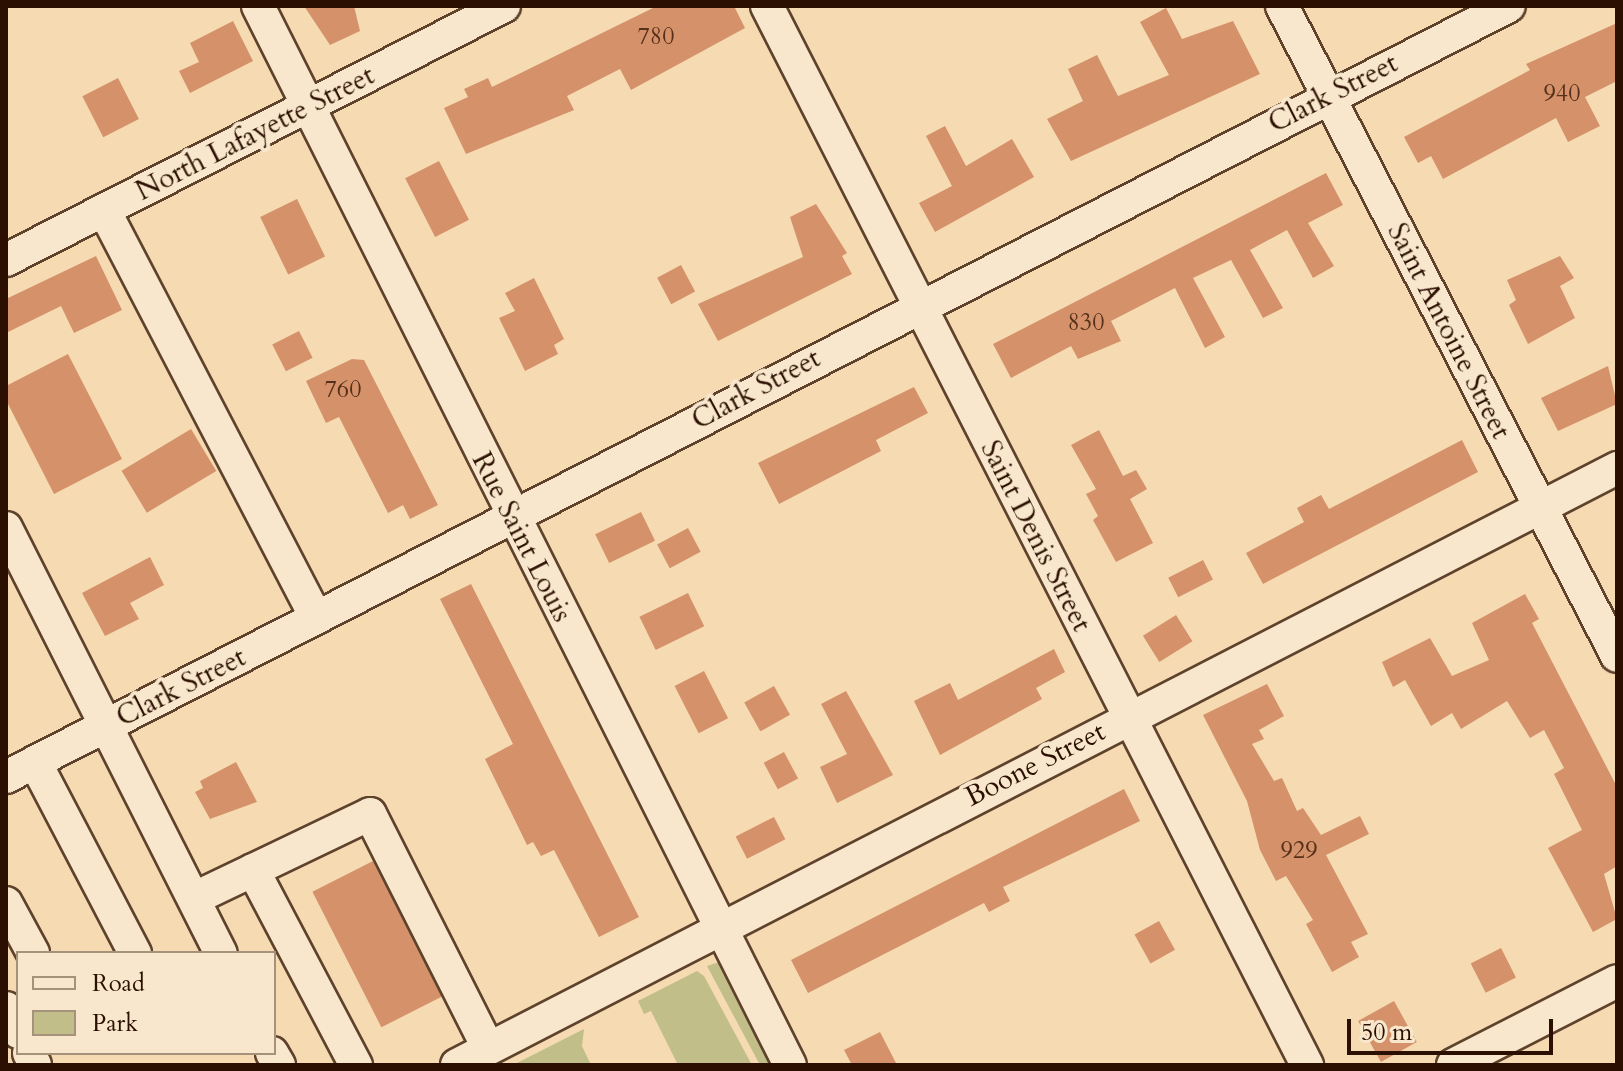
<!DOCTYPE html>
<html>
<head>
<meta charset="utf-8">
<style>
  body { margin:0 }
  #map { position:relative; width:1623px; height:1071px; overflow:hidden; background:#f5dab2; font-family:Cardo,serif }
  div>[style] { position:absolute }
  [style*='--x'] { left:calc(var(--x)*1px); top:calc(var(--y)*1px); width:calc(var(--w)*1px); rotate:calc(var(--a)*1deg) }
  .green>* { inset:0; background:#c1be89 }
  .building>* { inset:0; background:#d5926a; transform-origin:0 0 }
  .roads { filter:drop-shadow(2px 0 #5e422c) drop-shadow(-2px 0 #5e422c) drop-shadow(0 2px #5e422c) drop-shadow(0 -2px #5e422c) }
  .minor>* { height:32px; margin:-16px; padding:0 16px; transform-origin:16px; border-radius:16px; background:#f8e7cd }
  span { translate:-50% -50%; white-space:nowrap; text-align:center; line-height:1.15; -webkit-text-stroke:8px #f8e7cd; paint-order:stroke }
  .number-label { font-size:24px; color:#56301a }
  .number-label span { -webkit-text-stroke-width:0 }
  .street-label { font-size:28px; color:#2b0f00 }
  .frame { position:absolute; inset:0; border:8px solid #2b0f00; pointer-events:none }
  .legend { position:absolute; left:16px; top:951px; width:260px; height:104px; box-sizing:border-box; background:#f8e7cd; border:2px solid #a6917b; margin:0; padding:10px 14px; list-style:none; font-size:24px; color:#2b0f00 }
  .legend li { display:flex; align-items:center; gap:16px; height:40px }
  .legend b { width:40px; border:2px solid #a6917b }
  .scale { position:absolute; left:1347px; top:1019px; width:206px; height:36px; box-sizing:border-box; border:4px solid #2b0f00; border-top:0; padding-left:10px; font-size:24px; line-height:28px; white-space:nowrap; color:#2b0f00; -webkit-text-stroke:6px #f8e7cd; paint-order:stroke }
</style>
</head>
<body>
<div id="map">
  <div class="green">
    <div style="clip-path:polygon(719px 962px,772px 1062px,767px 1065px,760px 1065px,707px 966px)"></div>
    <div style="clip-path:polygon(697px 971px,704px 976px,752px 1065px,678px 1065px,651px 1011px,644px 1014px,638px 1001px)"></div>
    <div style="clip-path:polygon(584px 1029px,582px 1046px,591px 1065px,513px 1065px)"></div>
  </div>
  <div class="building">
    <div style="clip-path:polygon(304px 6px,354px 6px,360px 31px,330px 45px)"></div>
    <div style="clip-path:polygon(657px 6px,734px 6px,745px 28px,631px 90px,620px 69px,567px 96px,574px 110px,466px 154px,444px 108px,468px 97px,464px 89px,488px 78px,492px 87px)"></div>
    <div style="clip-path:polygon(1166px 8px,1182px 39px,1233px 21px,1260px 74px,1071px 161px,1047px 119px,1083px 101px,1068px 69px,1097px 55px,1118px 96px,1169px 75px,1140px 22px)"></div>
    <div style="clip-path:polygon(233px 21px,253px 61px,190px 93px,179px 71px,199px 62px,190px 43px)"></div>
    <div style="clip-path:polygon(1617px 23px,1617px 81px,1585px 97px,1600px 126px,1568px 142px,1556px 118px,1443px 179px,1431px 156px,1418px 163px,1404px 137px,1530px 70px,1526px 64px)"></div>
    <div style="left:118px;top:78px;width:46px;height:40px;rotate:63deg"></div>
    <div style="clip-path:polygon(945px 126px,966px 166px,1012px 139px,1034px 177px,935px 232px,919px 203px,952px 186px,926px 136px)"></div>
    <div style="left:439px;top:161px;width:66px;height:38px;rotate:63deg"></div>
    <div style="clip-path:polygon(1326px 173px,1343px 205px,1308px 223px,1334px 266px,1313px 278px,1287px 230px,1250px 250px,1283px 308px,1263px 318px,1231px 260px,1193px 278px,1225px 337px,1205px 348px,1175px 288px,1111px 321px,1121px 341px,1078px 359px,1071px 346px,1011px 378px,993px 344px)"></div>
    <div style="left:297px;top:199px;width:64px;height:41px;rotate:64deg"></div>
    <div style="clip-path:polygon(816px 204px,847px 253px,842px 256px,852px 274px,718px 341px,698px 304px,803px 257px,790px 217px)"></div>
    <div style="clip-path:polygon(96px 256px,122px 310px,74px 333px,61px 306px,6px 333px,6px 299px)"></div>
    <div style="clip-path:polygon(1560px 256px,1574px 278px,1560px 286px,1575px 318px,1528px 344px,1509px 305px,1516px 300px,1507px 280px)"></div>
    <div style="left:681px;top:265px;width:30px;height:27px;rotate:62deg"></div>
    <div style="clip-path:polygon(534px 278px,564px 339px,554px 345px,558px 354px,525px 371px,499px 318px,515px 311px,505px 293px)"></div>
    <div style="left:299px;top:331px;width:30px;height:30px;rotate:63deg"></div>
    <div style="clip-path:polygon(68px 354px,122px 459px,54px 494px,6px 400px,6px 386px)"></div>
    <div style="clip-path:polygon(352px 359px,364px 360px,438px 505px,410px 519px,403px 505px,388px 513px,339px 417px,326px 423px,306px 381px)"></div>
    <div style="clip-path:polygon(1608px 366px,1617px 404px,1558px 431px,1541px 398px)"></div>
    <div style="clip-path:polygon(914px 387px,928px 413px,876px 440px,881px 451px,779px 504px,758px 463px)"></div>
    <div style="left:191px;top:429px;width:49px;height:81px;rotate:59deg"></div>
    <div style="clip-path:polygon(1099px 430px,1123px 476px,1136px 470px,1147px 489px,1130px 499px,1153px 543px,1116px 562px,1093px 520px,1098px 516px,1086px 494px,1096px 489px,1071px 445px)"></div>
    <div style="clip-path:polygon(1462px 440px,1478px 472px,1263px 584px,1246px 553px,1304px 522px,1297px 508px,1321px 495px,1329px 509px)"></div>
    <div style="left:641px;top:512px;width:32px;height:51px;rotate:64deg"></div>
    <div style="left:688px;top:528px;width:27px;height:35px;rotate:62deg"></div>
    <div style="clip-path:polygon(150px 557px,164px 585px,130px 603px,139px 619px,105px 636px,82px 593px)"></div>
    <div style="left:1203px;top:560px;width:22px;height:39px;rotate:63deg"></div>
    <div style="clip-path:polygon(471px 584px,639px 917px,599px 937px,554px 850px,541px 856px,533px 842px,527px 845px,485px 759px,513px 744px,440px 599px)"></div>
    <div style="left:688px;top:593px;width:37px;height:54px;rotate:64deg"></div>
    <div style="clip-path:polygon(1525px 594px,1539px 619px,1532px 623px,1617px 787px,1617px 866px,1604px 874px,1617px 919px,1593px 932px,1548px 848px,1582px 830px,1554px 774px,1564px 768px,1544px 730px,1530px 738px,1507px 701px,1461px 729px,1452px 713px,1431px 726px,1405px 680px,1393px 687px,1382px 662px,1430px 638px,1452px 676px,1489px 660px,1472px 623px)"></div>
    <div style="left:1176px;top:615px;width:31px;height:39px;rotate:58deg"></div>
    <div style="clip-path:polygon(1054px 649px,1065px 672px,1036px 688px,1042px 699px,940px 755px,914px 701px,950px 683px,958px 700px)"></div>
    <div style="left:704px;top:671px;width:53px;height:33px;rotate:63deg"></div>
    <div style="clip-path:polygon(1267px 684px,1284px 716px,1259px 730px,1264px 739px,1252px 744px,1274px 781px,1282px 778px,1297px 811px,1303px 808px,1321px 835px,1360px 816px,1369px 834px,1326px 855px,1368px 934px,1351px 942px,1359px 957px,1332px 972px,1306px 924px,1313px 920px,1286px 876px,1276px 881px,1260px 850px,1247px 801px,1203px 715px)"></div>
    <div style="left:774px;top:686px;width:33px;height:34px;rotate:61deg"></div>
    <div style="clip-path:polygon(846px 691px,893px 775px,837px 803px,820px 767px,847px 754px,821px 704px)"></div>
    <div style="left:784px;top:752px;width:30px;height:23px;rotate:62deg"></div>
    <div style="clip-path:polygon(236px 762px,257px 802px,210px 819px,195px 792px,203px 788px,200px 781px)"></div>
    <div style="clip-path:polygon(1124px 789px,1140px 821px,1003px 887px,1010px 901px,989px 912px,984px 903px,808px 993px,791px 960px)"></div>
    <div style="left:774px;top:817px;width:25px;height:43px;rotate:63deg"></div>
    <div style="left:373px;top:861px;width:152px;height:68px;rotate:63deg"></div>
    <div style="left:1159px;top:921px;width:33px;height:28px;rotate:61deg"></div>
    <div style="left:1501px;top:948px;width:33px;height:34px;rotate:63deg"></div>
    <div style="left:1394px;top:1001px;width:47px;height:41px;rotate:61deg"></div>
    <div style="clip-path:polygon(880px 1032px,897px 1065px,852px 1065px,844px 1050px)"></div>
  </div>
  <div class="roads">
    <div class="minor">
      <div style="--x:258;--y:6;--w:1185;--a:63.33"></div>
      <div style="--x:767;--y:6;--w:1189;--a:62.98"></div>
      <div style="--x:1282;--y:6;--w:731;--a:62.73"></div>
      <div style="--x:104;--y:210;--w:459;--a:62.5"></div>
      <div style="--x:6;--y:260;--w:559;--a:-27.02"></div>
      <div style="--x:6;--y:528;--w:476;--a:63.2"></div>
      <div style="--x:35;--y:762;--w:216;--a:62.4"></div>
      <div style="--x:6;--y:777;--w:1689;--a:-27.16"></div>
      <div style="--x:253;--y:870;--w:221;--a:62.2"></div>
      <div style="--x:195;--y:898;--w:194;--a:-25.6"></div>
      <div style="--x:370;--y:814;--w:262;--a:63.2"></div>
      <div style="--x:6;--y:903;--w:57;--a:61.6"></div>
      <div style="--x:6;--y:1008;--w:27;--a:63"></div>
      <div style="--x:29;--y:1053;--w:13;--a:63"></div>
      <div style="--x:272;--y:1053;--w:14;--a:60"></div>
      <div style="--x:457;--y:1065;--w:1305;--a:-27.23"></div>
      <div style="--x:1453;--y:1065;--w:184;--a:-27.1"></div>
    </div>
  </div>
  <div class="number-label">
    <span style="left:656px;top:37px">780</span>
    <span style="left:1562px;top:94px">940</span>
    <span style="left:1086px;top:323px">830</span>
    <span style="left:343px;top:390px">760</span>
    <span style="left:1299px;top:851px">929</span>
  </div>
  <div class="street-label">
    <span style="left:1333px;top:93px;rotate:-27deg">Clark Street</span>
    <span style="left:255px;top:133px;rotate:-27deg">North Lafayette Street</span>
    <span style="left:1449px;top:331px;rotate:63deg">Saint Antoine Street</span>
    <span style="left:756px;top:389px;rotate:-28deg">Clark Street</span>
    <span style="left:1036px;top:536px;rotate:63deg">Saint Denis Street</span>
    <span style="left:522px;top:537px;rotate:63deg">Rue Saint Louis</span>
    <span style="left:181px;top:687px;rotate:-27deg">Clark Street</span>
    <span style="left:1035px;top:764px;rotate:-27deg">Boone Street</span>
  </div>
  <div class="frame"></div>
  <ul class="legend">
  <li><b style="height:10px;background:#f8e7cd"></b>Road</li>
  <li><b style="height:22px;background:#c1be89"></b>Park</li>
  </ul>
  <div class="scale">50 m</div>
</div>
</body>
</html>
